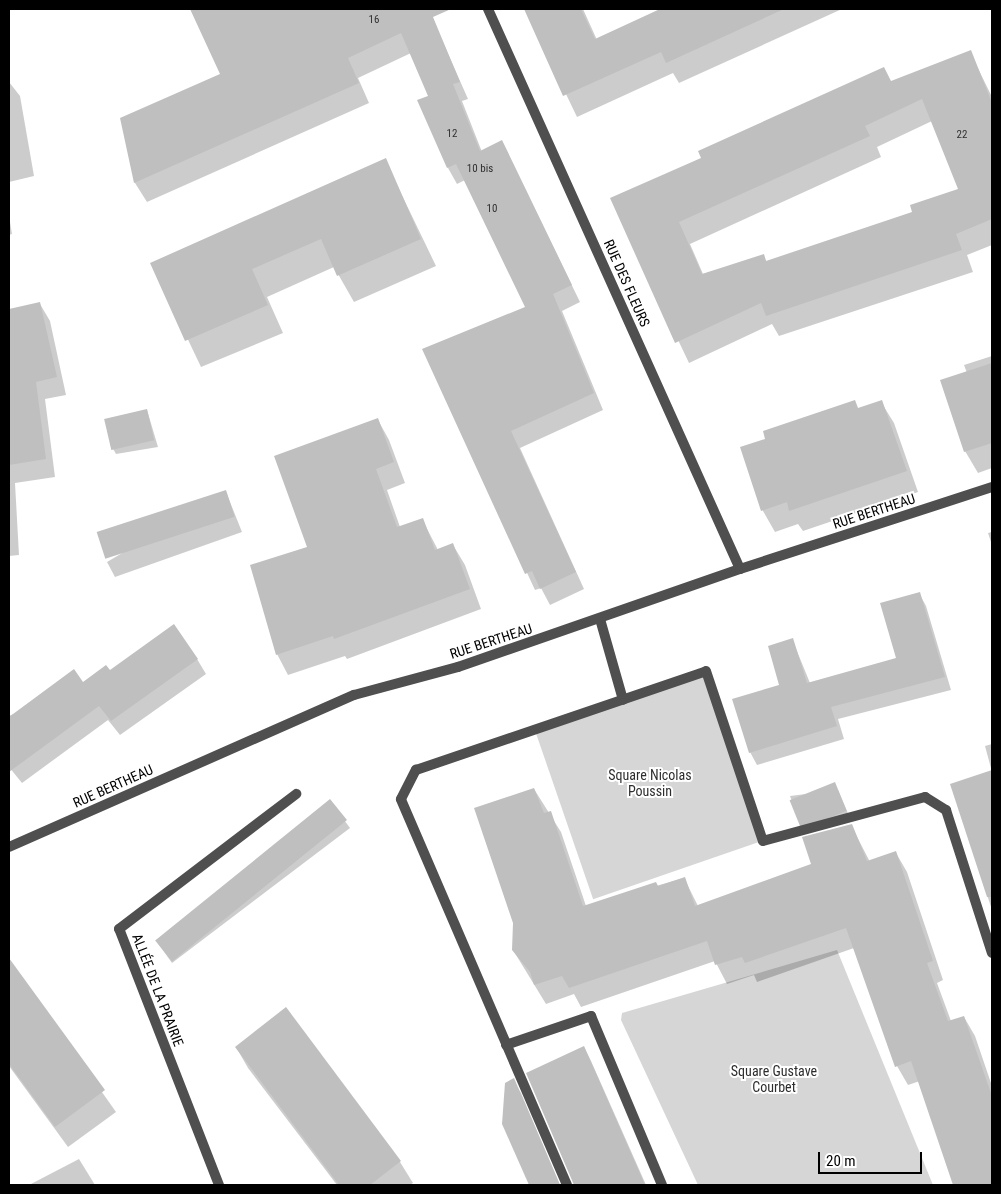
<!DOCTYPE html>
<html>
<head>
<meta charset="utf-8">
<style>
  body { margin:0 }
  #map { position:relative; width:1001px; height:1194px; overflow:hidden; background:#fff; font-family:"Roboto Condensed",sans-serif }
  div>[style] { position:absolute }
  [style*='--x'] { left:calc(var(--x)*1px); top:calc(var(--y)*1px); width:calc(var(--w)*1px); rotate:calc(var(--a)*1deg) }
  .green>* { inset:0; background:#d6d6d6; transform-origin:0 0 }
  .shadow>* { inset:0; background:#0003 }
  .building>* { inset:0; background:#bfbfbf; transform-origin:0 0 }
  .service>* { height:10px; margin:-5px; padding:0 5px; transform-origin:5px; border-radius:5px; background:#4f4f4f }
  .minor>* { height:10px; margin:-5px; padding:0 5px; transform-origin:5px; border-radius:5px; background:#4f4f4f }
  span { translate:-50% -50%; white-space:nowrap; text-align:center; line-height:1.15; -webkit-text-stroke:4px #fff; paint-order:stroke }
  .number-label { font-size:11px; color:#303030 }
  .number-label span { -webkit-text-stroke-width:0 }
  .street-label { font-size:14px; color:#000 }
  .park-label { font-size:14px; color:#2d2d2d }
  .frame { position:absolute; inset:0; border:10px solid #000; pointer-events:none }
  .scale { position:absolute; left:818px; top:1152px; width:104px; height:22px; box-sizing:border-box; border:2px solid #000; border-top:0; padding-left:6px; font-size:15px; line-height:18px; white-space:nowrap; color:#000; -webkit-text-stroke:4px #fff; paint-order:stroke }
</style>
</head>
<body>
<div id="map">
  <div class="green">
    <div style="left:706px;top:671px;width:179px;height:181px;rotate:71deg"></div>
    <div style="clip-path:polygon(837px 950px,933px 1185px,698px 1185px,621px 1020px,622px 1013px)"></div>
  </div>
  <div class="shadow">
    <div style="clip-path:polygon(192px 9px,407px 9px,424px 48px,442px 40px,468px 99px,462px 101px,482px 152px,502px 142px,580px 302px,562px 311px,603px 410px,520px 448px,584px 589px,550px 605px,541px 588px,535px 590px,423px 349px,527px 308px,465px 180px,457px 184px,448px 168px,419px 101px,430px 96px,411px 53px,358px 78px,369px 103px,147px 202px,135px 183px,121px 119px,221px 75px)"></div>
    <div style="clip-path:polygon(525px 9px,583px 9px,597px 40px,663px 9px,842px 9px,679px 83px,673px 73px,577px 117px)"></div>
    <div style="clip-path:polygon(evenodd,970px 52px,992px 97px,992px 245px,967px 255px,973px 272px,779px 336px,772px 324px,689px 363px,611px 199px,970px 52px,932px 121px,960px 190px,914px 212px,767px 262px,763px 256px,703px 274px,690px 244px,881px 157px,877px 147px,932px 121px)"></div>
    <div style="clip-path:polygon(9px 82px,20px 96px,34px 176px,9px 182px)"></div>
    <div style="clip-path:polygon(385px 160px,436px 266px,354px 302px,334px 267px,267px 297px,283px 333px,201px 367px,152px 264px)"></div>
    <div style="clip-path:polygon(9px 216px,12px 234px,9px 235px)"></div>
    <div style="clip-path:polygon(40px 304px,50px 321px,66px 395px,45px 399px,55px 477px,15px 483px,19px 555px,9px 556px,9px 310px)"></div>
    <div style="clip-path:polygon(992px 356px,992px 468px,978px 473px,965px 451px,967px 373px,964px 365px)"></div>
    <div style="clip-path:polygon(881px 402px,894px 423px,918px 492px,803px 531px,798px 524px,775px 532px,763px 511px,742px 448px)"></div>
    <div style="clip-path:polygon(147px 410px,158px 447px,116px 454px,112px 447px)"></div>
    <div style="clip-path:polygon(378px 420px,389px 440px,405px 483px,387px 490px,400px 527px,422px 519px,438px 550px,453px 545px,465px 565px,481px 609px,347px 659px,345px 656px,288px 675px,277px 654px,309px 548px)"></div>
    <div style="clip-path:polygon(226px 492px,242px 532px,115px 577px,107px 562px)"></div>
    <div style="clip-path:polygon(992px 532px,992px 545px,988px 533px)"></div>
    <div style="clip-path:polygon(919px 593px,926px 606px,951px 690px,838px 719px,844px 739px,757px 765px,750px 752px,781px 685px,792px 639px,810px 683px,898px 659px)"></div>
    <div style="clip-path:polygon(197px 659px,206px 674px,120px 735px,108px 720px,22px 783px,9px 767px,9px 716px,110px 672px)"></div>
    <div style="clip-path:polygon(992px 744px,992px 910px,951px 785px,992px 772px,985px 746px)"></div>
    <div style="clip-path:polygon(534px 789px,561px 832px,586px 906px,684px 878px,698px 906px,813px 865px,851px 825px,870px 862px,896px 853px,907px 872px,943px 980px,937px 983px,951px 1021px,964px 1017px,975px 1036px,992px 1086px,992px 1185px,955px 1185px,920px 1081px,908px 1085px,897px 1066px,854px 948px,757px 982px,754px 975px,727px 984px,715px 961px,581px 1007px,574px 994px,546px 1004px,513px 950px)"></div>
    <div style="clip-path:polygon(838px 790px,850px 818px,803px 831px,790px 796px)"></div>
    <div style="clip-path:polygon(330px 801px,350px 828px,172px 963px,157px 942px)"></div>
    <div style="clip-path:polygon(9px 960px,116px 1112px,68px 1147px,9px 1066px)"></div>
    <div style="clip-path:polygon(286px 1009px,400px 1162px,413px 1183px,410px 1185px,337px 1185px,248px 1068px,236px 1047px)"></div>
    <div style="clip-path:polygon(584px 1047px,591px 1061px,646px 1185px,574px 1185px)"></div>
    <div style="clip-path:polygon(513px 1080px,521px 1093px,560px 1185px,530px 1185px,504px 1124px)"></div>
    <div style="clip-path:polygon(79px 1159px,95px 1185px,29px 1185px)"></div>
  </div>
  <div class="building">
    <div style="clip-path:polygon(190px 9px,451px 9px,433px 17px,460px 82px,453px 84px,480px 151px,502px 140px,572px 285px,553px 294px,594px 393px,511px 431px,576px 572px,540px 589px,532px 571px,525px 574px,422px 349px,525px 307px,456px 164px,447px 168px,417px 100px,428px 96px,401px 33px,348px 58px,359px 83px,134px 183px,120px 118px,220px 74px)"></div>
    <div style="clip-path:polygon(524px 9px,581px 9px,595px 39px,660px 9px,784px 9px,666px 63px,661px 52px,563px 96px)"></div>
    <div style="clip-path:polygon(evenodd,971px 50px,992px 103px,992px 219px,956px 234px,962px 250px,766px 316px,761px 303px,675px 343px,610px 198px,701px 158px,698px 151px,884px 67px,891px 81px,971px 50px,922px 99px,958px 189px,910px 205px,912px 212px,766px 261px,764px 254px,702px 274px,679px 222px,870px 136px,865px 126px,922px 99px)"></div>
    <div style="clip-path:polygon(386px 158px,421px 239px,337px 276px,321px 239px,252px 269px,268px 305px,185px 341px,150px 263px)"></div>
    <div style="clip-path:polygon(40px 302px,57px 377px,36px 382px,46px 459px,9px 465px,9px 309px)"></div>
    <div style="clip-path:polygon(992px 363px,992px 443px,964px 452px,940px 380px)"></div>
    <div style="clip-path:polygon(855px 400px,858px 408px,882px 400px,907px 471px,789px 511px,787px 502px,761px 511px,740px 447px,765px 439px,763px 431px)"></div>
    <div style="left:147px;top:409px;width:32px;height:44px;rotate:77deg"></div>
    <div style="clip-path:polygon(378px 418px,394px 462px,376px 469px,397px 527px,423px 518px,435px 550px,453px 543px,470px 589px,334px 639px,333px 636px,276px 655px,250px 565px,307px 547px,274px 456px)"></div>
    <div style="left:226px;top:490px;width:28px;height:136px;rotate:72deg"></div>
    <div style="clip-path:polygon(920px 592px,945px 677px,831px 707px,837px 726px,749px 753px,732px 699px,779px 685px,768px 646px,793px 638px,807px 683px,896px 658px,880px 603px)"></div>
    <div style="clip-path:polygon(174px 624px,198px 659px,111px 721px,99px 706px,9px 772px,9px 717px,74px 669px,83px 682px,106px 665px,110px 670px)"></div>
    <div style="clip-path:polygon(992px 770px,992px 897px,987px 897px,950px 784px)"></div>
    <div style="left:835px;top:782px;width:31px;height:49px;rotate:68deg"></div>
    <div style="clip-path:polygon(534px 788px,544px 813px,551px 811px,583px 906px,656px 882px,658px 886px,685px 877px,695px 906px,811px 864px,802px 837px,852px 824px,867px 861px,896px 851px,933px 961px,927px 963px,948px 1021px,964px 1016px,992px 1096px,992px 1185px,953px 1185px,911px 1061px,895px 1067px,846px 928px,745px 963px,742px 957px,715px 965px,707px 941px,569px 988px,562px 976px,534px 985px,530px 972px,512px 950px,513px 923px,474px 808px)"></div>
    <div style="left:330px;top:799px;width:27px;height:225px;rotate:51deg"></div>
    <div style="clip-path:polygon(9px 958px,105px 1090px,55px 1127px,9px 1064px)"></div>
    <div style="clip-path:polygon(286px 1007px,401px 1161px,370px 1185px,339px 1185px,235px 1047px)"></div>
    <div style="clip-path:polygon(584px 1046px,645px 1185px,574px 1185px,526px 1073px)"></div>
    <div style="clip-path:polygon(514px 1078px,560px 1185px,529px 1185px,502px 1124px,505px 1083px)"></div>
  </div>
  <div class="service">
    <div style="--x:219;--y:1185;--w:275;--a:-111.3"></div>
    <div style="--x:119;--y:929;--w:223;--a:-37.3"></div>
  </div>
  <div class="minor">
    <div style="--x:488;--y:9;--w:614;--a:65.77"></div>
    <div style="--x:600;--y:619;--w:84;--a:74.1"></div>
    <div style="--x:9;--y:847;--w:377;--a:-23.8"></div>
    <div style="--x:354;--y:695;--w:108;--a:-15.1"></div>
    <div style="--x:458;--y:667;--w:299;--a:-19.2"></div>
    <div style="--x:740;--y:569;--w:265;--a:-18"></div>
    <div style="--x:506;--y:1045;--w:90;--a:-18.8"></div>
    <div style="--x:591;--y:1016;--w:183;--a:67.2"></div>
    <div style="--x:567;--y:1185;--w:420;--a:-113.3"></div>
    <div style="--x:401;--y:799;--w:33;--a:-63"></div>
    <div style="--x:416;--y:770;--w:306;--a:-18.8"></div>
    <div style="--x:706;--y:671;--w:179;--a:71.5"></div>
    <div style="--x:763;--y:841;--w:168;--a:-15.2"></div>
    <div style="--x:925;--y:797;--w:25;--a:32"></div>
    <div style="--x:946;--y:810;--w:150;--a:72.2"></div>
  </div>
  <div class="number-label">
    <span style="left:374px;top:20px">16</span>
    <span style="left:452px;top:134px">12</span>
    <span style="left:962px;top:135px">22</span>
    <span style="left:480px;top:169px">10 bis</span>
    <span style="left:492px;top:209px">10</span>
  </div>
  <div class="street-label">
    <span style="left:627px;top:283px;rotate:66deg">RUE DES FLEURS</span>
    <span style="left:874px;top:511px;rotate:-18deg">RUE BERTHEAU</span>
    <span style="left:491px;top:641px;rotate:-18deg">RUE BERTHEAU</span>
    <span style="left:113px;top:786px;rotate:-24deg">RUE BERTHEAU</span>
    <span style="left:158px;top:990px;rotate:69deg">ALLÉE DE LA PRAIRIE</span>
  </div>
  <div class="park-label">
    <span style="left:650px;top:783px">Square Nicolas<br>Poussin</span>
    <span style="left:774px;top:1079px">Square Gustave<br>Courbet</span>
  </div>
  <div class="frame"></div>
  <div class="scale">20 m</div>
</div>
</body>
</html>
